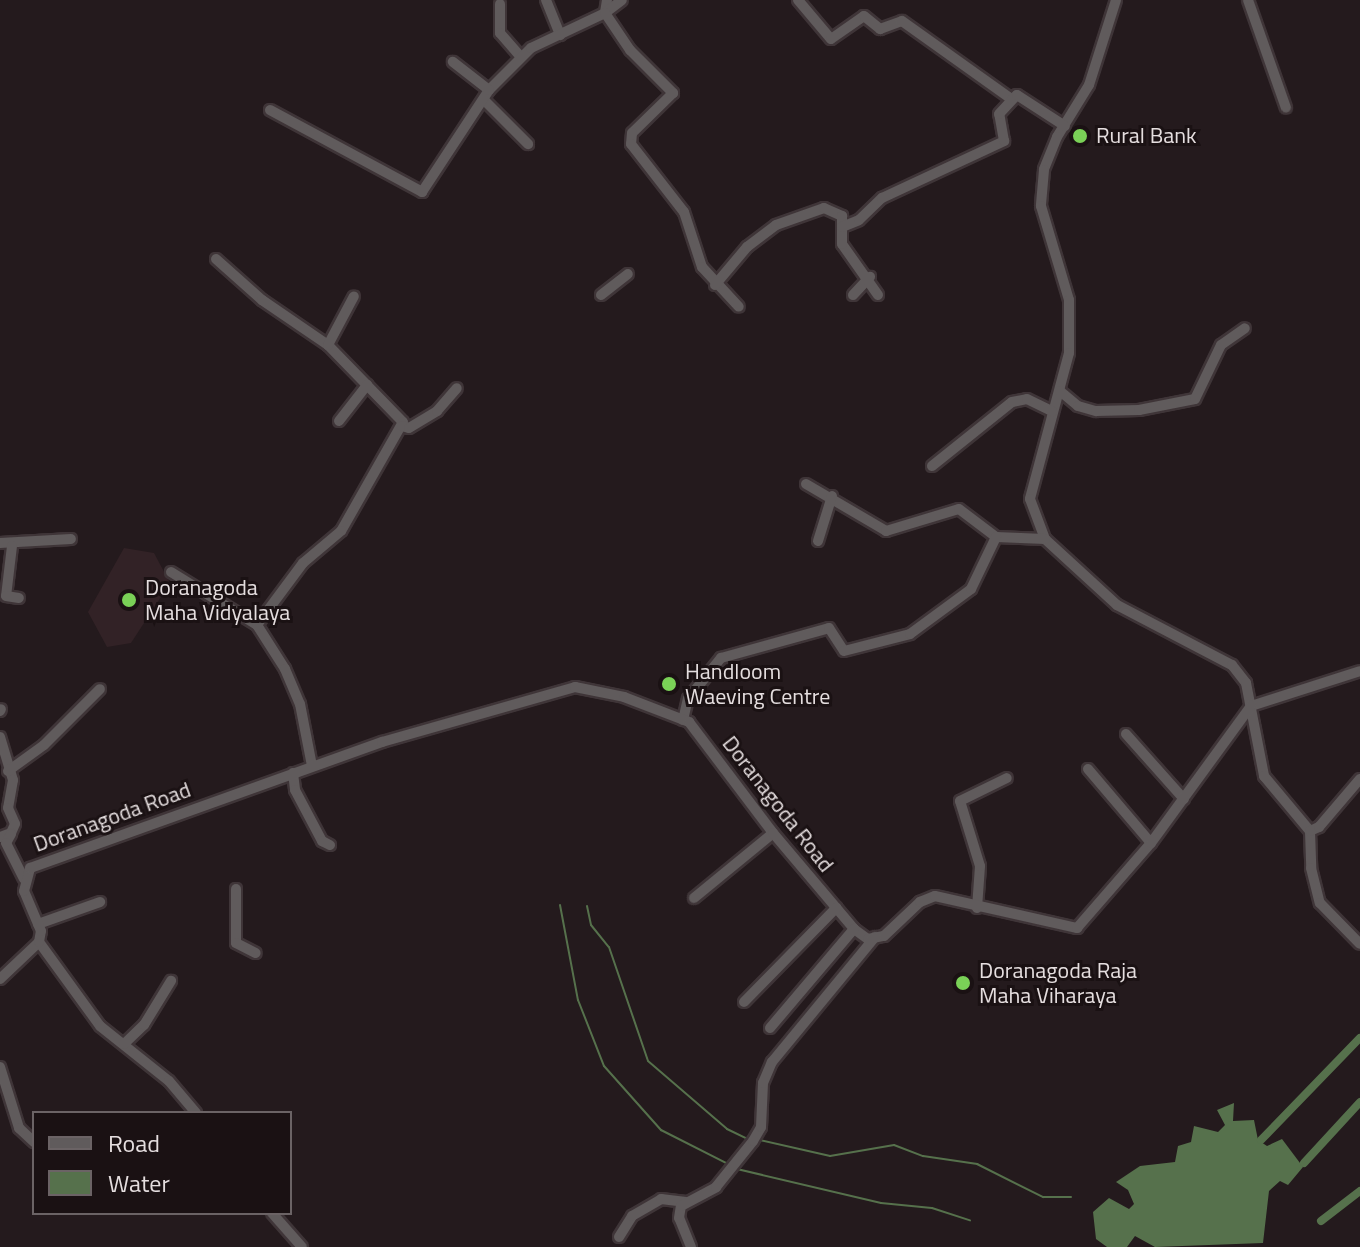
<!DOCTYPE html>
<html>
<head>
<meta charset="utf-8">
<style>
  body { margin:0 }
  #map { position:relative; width:1360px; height:1247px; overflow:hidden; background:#241a1d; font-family:"Titillium Web",sans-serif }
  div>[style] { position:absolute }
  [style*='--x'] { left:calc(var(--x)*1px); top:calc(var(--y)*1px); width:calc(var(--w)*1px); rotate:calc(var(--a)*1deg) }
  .built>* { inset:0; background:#322226 }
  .water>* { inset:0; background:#56714c }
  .stream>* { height:2px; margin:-1px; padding:0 1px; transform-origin:1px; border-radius:1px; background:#56714c }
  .canal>* { height:8px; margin:-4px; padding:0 4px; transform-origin:4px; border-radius:4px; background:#56714c }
  .roads { filter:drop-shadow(2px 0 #3f3538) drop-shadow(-2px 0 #3f3538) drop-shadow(0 2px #3f3538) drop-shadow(0 -2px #3f3538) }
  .minor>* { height:10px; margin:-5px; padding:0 5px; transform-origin:5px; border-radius:5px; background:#605b5c }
  .dots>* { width:22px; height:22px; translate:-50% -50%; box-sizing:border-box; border:4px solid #1a1113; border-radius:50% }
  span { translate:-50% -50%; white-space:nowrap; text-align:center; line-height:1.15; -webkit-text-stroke:6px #1a1113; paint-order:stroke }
  .poi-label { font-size:22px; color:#e5dedf }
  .left { translate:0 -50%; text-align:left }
  .street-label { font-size:22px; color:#e5dedf }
  .legend { position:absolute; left:32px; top:1111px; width:260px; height:104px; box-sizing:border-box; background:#1a1113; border:2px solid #6b6365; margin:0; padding:10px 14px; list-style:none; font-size:24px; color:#e5dedf }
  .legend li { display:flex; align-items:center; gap:16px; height:40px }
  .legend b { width:40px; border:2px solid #6b6365 }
</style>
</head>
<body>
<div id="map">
  <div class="built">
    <div style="clip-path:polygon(124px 548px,154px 553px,170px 583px,131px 643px,107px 647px,88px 612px)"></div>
  </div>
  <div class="water">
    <div style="clip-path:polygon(1234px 1103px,1233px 1121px,1254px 1120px,1258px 1140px,1267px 1146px,1282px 1139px,1303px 1167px,1288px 1185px,1280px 1181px,1269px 1191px,1263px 1243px,1155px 1247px,1135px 1236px,1127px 1247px,1107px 1247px,1096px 1239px,1093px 1212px,1109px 1198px,1129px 1209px,1134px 1204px,1128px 1190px,1116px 1182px,1140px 1166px,1175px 1162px,1178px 1146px,1191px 1142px,1194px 1126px,1218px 1132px,1225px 1125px,1217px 1110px)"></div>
  </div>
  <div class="stream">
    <div style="--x:560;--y:905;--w:97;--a:79.3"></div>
    <div style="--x:578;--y:1000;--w:71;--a:68.5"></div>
    <div style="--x:604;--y:1066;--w:86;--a:48.3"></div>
    <div style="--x:661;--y:1130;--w:75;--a:26.9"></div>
    <div style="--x:587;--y:906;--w:19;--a:78"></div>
    <div style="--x:591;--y:925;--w:28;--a:51"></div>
    <div style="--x:609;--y:947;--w:120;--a:71.1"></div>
    <div style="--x:648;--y:1061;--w:104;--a:40.7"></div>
    <div style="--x:727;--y:1129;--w:25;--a:26"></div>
    <div style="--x:760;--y:1140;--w:72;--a:12.9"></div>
    <div style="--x:830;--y:1156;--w:65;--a:-9.8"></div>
    <div style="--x:894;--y:1145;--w:31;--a:21"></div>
    <div style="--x:923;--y:1156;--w:55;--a:8.4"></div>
    <div style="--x:977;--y:1164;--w:74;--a:26.6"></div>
    <div style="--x:1043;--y:1197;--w:28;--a:0"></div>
    <div style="--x:737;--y:1169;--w:148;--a:13.3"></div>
    <div style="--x:881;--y:1203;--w:51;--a:5.6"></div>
    <div style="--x:932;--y:1208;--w:40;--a:18"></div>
  </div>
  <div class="canal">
    <div style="--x:1261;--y:1140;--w:142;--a:-45.9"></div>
    <div style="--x:1304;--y:1163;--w:83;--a:-47.4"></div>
    <div style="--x:1321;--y:1221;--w:49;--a:-37.6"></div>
  </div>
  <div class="roads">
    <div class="minor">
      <div style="--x:546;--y:0;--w:38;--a:68"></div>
      <div style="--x:607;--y:0;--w:13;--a:99"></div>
      <div style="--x:605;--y:13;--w:21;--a:-37"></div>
      <div style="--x:798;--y:0;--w:51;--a:49.8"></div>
      <div style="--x:831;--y:39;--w:40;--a:-34.9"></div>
      <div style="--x:864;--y:16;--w:21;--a:39"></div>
      <div style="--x:880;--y:29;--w:23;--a:-20"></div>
      <div style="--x:902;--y:21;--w:133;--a:35.5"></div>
      <div style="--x:1116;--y:0;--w:89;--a:107.6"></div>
      <div style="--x:1089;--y:85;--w:61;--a:121.6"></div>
      <div style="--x:1057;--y:137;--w:35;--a:112"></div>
      <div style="--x:1044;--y:170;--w:36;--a:95"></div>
      <div style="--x:1041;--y:206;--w:98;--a:73.4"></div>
      <div style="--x:1069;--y:300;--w:53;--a:90"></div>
      <div style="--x:1069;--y:353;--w:151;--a:105"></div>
      <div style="--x:1030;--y:499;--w:43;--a:69.4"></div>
      <div style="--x:1045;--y:539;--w:98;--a:42.5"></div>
      <div style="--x:1117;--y:605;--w:130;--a:27.6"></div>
      <div style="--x:1232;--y:665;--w:23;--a:52"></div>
      <div style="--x:1246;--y:683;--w:95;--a:79"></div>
      <div style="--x:1264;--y:776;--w:72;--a:50.1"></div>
      <div style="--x:1310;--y:831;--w:37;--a:88"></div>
      <div style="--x:1311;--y:868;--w:36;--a:76"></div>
      <div style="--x:1320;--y:903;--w:57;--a:45.7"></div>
      <div style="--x:1248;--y:0;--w:114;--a:70.6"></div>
      <div style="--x:500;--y:4;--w:29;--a:90"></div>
      <div style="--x:500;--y:33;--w:30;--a:49"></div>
      <div style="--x:489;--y:90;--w:59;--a:-45"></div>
      <div style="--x:531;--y:48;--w:82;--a:-25.3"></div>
      <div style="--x:605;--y:13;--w:45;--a:56"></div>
      <div style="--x:630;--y:50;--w:61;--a:45"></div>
      <div style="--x:673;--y:93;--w:57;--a:135.7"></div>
      <div style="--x:632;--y:133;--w:11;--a:95"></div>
      <div style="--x:631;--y:144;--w:86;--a:52.1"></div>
      <div style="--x:684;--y:212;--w:58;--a:71.9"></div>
      <div style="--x:702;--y:267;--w:54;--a:47.2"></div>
      <div style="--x:485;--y:101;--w:61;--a:45"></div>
      <div style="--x:270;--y:110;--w:173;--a:28.3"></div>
      <div style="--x:422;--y:192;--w:122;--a:-56.7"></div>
      <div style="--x:489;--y:90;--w:46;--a:-142.1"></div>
      <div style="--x:216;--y:259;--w:62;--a:41.7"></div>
      <div style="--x:262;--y:300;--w:80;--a:34.3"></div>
      <div style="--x:328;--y:345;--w:107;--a:45.8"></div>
      <div style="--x:403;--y:422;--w:125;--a:119.6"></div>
      <div style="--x:341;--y:531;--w:50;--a:139.9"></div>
      <div style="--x:303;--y:563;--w:77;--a:126.6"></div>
      <div style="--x:715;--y:285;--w:50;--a:-49.9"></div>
      <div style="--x:747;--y:247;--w:36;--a:-37"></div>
      <div style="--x:776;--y:225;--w:51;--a:-19.5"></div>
      <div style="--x:824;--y:208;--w:20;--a:24"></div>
      <div style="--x:842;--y:216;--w:11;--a:90"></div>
      <div style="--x:601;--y:295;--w:34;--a:-38"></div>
      <div style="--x:853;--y:295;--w:25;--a:-47"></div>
      <div style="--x:878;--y:295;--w:62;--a:-125.2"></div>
      <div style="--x:842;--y:244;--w:17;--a:-90"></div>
      <div style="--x:842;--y:227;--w:18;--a:-22"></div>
      <div style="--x:859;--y:220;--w:32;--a:-44"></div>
      <div style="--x:882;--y:198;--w:135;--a:-25"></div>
      <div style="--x:1004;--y:141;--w:27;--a:-100"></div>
      <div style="--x:999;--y:114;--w:26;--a:-47"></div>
      <div style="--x:1017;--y:95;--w:57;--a:32.9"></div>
      <div style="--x:328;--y:345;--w:55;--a:-62"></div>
      <div style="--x:1060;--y:391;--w:23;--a:40"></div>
      <div style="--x:1078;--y:406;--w:19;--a:16"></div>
      <div style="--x:1096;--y:411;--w:43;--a:-1.3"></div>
      <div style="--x:1139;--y:410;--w:57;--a:-11.1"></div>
      <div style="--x:1195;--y:399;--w:60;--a:-64.3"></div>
      <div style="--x:1221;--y:345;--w:29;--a:-35"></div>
      <div style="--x:339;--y:421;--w:46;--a:-52.1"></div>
      <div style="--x:402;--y:426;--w:7;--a:16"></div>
      <div style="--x:409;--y:428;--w:33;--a:-31"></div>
      <div style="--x:437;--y:411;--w:30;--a:-49"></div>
      <div style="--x:932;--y:466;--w:102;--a:-38.7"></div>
      <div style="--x:1012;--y:402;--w:15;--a:-11"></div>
      <div style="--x:1027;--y:399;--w:28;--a:26"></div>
      <div style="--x:806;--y:484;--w:93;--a:30.4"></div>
      <div style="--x:886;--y:531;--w:76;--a:-16.8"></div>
      <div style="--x:959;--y:509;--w:46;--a:37.1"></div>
      <div style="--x:996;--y:537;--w:49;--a:2.3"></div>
      <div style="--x:818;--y:541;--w:47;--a:-72.7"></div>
      <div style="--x:0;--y:543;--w:71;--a:-3.2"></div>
      <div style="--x:12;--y:546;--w:50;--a:96.8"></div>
      <div style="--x:6;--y:596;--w:13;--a:9"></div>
      <div style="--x:171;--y:572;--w:101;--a:31.6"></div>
      <div style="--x:257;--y:625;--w:52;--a:57.5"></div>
      <div style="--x:285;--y:669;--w:38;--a:67"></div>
      <div style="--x:300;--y:704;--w:63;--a:79"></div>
      <div style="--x:1251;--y:706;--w:114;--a:-17.8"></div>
      <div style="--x:0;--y:711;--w:2;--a:-63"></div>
      <div style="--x:683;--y:720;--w:22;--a:-77"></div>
      <div style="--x:688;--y:699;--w:53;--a:-51.2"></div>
      <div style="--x:721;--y:658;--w:112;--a:-15.5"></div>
      <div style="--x:829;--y:628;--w:27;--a:57"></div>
      <div style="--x:844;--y:651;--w:68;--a:-14.4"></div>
      <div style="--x:910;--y:634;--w:76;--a:-36.4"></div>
      <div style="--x:971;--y:589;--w:58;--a:-64.3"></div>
      <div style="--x:1126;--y:734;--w:87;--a:48.3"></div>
      <div style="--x:0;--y:737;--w:45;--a:73.2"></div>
      <div style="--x:13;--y:780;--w:28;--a:100"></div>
      <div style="--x:8;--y:808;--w:17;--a:66"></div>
      <div style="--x:15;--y:824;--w:10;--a:114"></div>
      <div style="--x:11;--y:833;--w:12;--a:160"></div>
      <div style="--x:1088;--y:769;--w:97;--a:49.6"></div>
      <div style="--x:8;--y:771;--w:44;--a:-35.8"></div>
      <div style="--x:44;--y:745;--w:79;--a:-45"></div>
      <div style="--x:293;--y:773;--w:17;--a:83"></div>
      <div style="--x:295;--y:790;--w:58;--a:62.1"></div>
      <div style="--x:322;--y:841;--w:9;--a:27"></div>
      <div style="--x:1310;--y:831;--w:10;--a:-24"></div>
      <div style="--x:1319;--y:827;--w:63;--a:-49.5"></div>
      <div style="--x:11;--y:834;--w:10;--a:119"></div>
      <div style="--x:6;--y:843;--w:40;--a:63.4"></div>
      <div style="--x:236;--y:889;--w:54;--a:90"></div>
      <div style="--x:236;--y:943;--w:22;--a:27"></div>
      <div style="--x:694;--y:898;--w:102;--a:-39.4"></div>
      <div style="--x:977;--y:908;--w:42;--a:-85.9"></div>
      <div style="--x:980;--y:866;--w:68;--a:-107.1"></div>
      <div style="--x:960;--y:801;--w:52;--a:-26.1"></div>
      <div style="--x:38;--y:924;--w:66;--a:-19.5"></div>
      <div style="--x:39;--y:942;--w:104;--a:54"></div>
      <div style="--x:100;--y:1026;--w:88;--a:38.6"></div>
      <div style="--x:169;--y:1081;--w:42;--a:49.8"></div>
      <div style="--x:0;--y:979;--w:54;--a:-43.5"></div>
      <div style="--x:39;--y:942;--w:11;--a:-80"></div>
      <div style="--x:41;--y:931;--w:43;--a:-113"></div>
      <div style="--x:24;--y:891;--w:24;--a:-75"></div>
      <div style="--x:30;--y:868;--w:374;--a:-19.7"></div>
      <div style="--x:382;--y:742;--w:201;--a:-15.9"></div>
      <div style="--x:575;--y:687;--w:50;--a:11.5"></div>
      <div style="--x:624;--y:697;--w:70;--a:21"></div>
      <div style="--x:689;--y:722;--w:139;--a:52.9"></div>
      <div style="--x:773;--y:833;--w:126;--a:49.8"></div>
      <div style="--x:854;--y:929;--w:17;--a:36"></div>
      <div style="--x:868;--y:939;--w:16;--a:-11"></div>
      <div style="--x:884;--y:936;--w:50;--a:-43.4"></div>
      <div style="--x:920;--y:902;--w:16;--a:-22"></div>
      <div style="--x:935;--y:896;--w:146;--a:12.7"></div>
      <div style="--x:1077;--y:928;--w:113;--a:-49"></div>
      <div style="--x:1151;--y:843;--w:170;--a:-53.9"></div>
      <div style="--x:744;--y:1002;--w:132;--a:-45.6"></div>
      <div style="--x:770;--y:1028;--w:130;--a:-49.7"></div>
      <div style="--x:124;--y:1044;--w:28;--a:-44"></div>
      <div style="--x:144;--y:1025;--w:52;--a:-58.5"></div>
      <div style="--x:0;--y:1067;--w:64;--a:72.7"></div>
      <div style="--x:19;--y:1128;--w:21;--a:43"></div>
      <div style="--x:272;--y:1213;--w:45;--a:48.6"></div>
      <div style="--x:619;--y:1237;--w:25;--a:-58"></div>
      <div style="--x:632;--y:1216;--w:34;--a:-30"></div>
      <div style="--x:661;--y:1199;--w:25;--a:7"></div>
      <div style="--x:691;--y:1247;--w:31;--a:-112"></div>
      <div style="--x:679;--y:1218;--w:12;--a:-81"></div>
      <div style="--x:681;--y:1206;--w:40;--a:-28"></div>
      <div style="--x:716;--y:1187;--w:59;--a:-51.2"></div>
      <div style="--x:753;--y:1141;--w:16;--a:-60"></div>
      <div style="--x:761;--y:1127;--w:44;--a:-87.4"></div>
      <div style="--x:763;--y:1083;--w:23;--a:-67"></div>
      <div style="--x:772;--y:1062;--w:162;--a:-50.5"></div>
    </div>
  </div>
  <div class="dots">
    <div style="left:1080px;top:136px;background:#7ad157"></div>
    <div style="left:129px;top:600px;background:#7ad157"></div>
    <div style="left:669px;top:684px;background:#7ad157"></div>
    <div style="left:963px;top:983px;background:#7ad157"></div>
  </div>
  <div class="poi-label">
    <span class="left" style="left:1096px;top:136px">Rural Bank</span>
    <span class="left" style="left:145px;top:600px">Doranagoda<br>Maha Vidyalaya</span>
    <span class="left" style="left:685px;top:684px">Handloom<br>Waeving Centre</span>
    <span class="left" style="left:979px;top:983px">Doranagoda Raja<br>Maha Viharaya</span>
  </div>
  <div class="street-label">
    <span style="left:778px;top:804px;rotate:52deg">Doranagoda Road</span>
    <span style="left:112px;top:817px;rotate:-20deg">Doranagoda Road</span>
  </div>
  <ul class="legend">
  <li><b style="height:10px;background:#605b5c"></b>Road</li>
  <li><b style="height:22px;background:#56714c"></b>Water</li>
  </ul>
</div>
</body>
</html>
